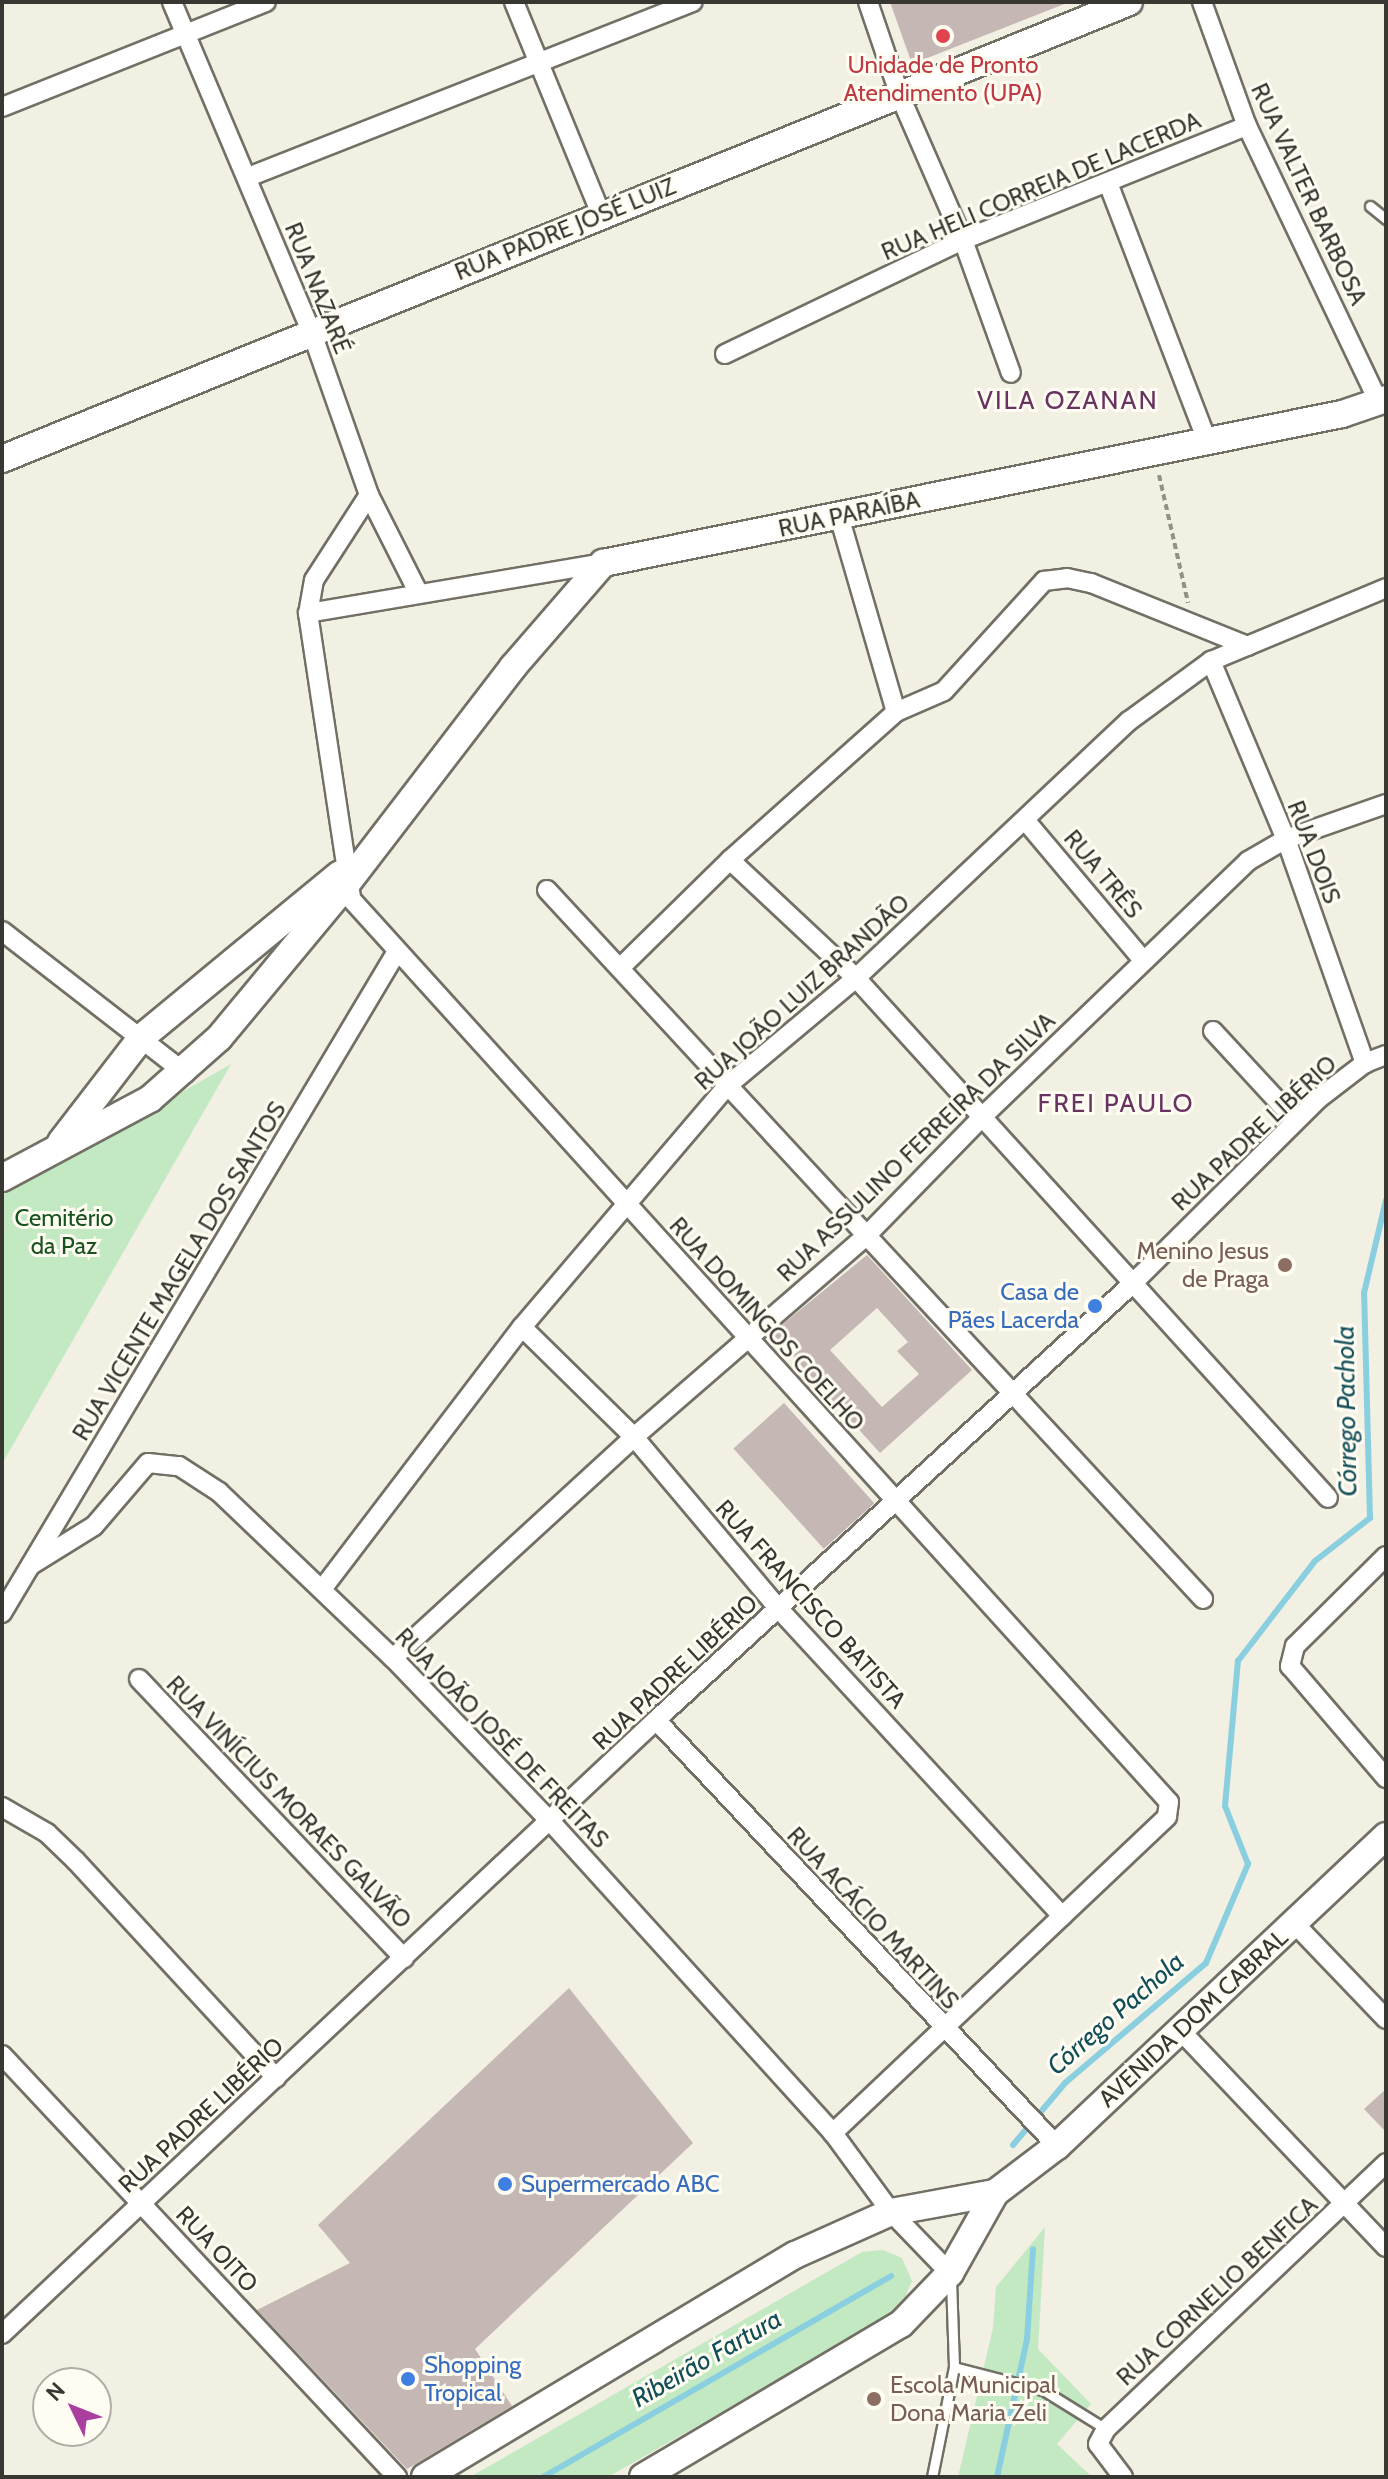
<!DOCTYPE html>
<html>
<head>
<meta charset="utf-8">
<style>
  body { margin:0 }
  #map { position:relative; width:1388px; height:2479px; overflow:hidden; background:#f2efe3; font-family:Cabin,sans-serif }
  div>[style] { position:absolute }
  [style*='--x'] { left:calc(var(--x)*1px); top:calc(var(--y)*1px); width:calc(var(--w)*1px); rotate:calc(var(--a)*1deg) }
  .green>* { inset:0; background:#c3e9c3 }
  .stream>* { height:6px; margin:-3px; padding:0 3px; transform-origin:3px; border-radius:3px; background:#8acfdf }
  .building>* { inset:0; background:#c5b7b4; transform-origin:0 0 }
  .path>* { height:4px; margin-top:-2px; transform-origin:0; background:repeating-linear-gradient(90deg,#929188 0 6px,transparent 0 10px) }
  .roads { filter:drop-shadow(2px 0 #726f65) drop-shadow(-2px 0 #726f65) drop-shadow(0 2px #726f65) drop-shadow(0 -2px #726f65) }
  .lane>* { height:9px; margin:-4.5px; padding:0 4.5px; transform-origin:4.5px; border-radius:4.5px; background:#fff }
  .street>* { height:18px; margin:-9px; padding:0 9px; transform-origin:9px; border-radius:9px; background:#fff }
  .secondary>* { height:26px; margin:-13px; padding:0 13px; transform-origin:13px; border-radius:13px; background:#fff }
  .dots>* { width:22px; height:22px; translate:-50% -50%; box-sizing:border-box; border:4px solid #fffcf2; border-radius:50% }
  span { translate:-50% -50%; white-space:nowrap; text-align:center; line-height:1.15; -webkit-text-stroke:6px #fffcf2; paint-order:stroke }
  .health-label { font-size:24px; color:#be3a42 }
  .street-label { font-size:24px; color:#383732 }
  .park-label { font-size:24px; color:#18521e }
  .education-label { font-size:24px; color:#785e54 }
  .right { translate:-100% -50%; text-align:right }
  .left { translate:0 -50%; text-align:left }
  .shop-label { font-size:24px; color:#366cbe }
  .neighbourhood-label { font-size:26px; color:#683261; letter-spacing:2px }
  .water-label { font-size:26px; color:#124e5a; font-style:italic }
  .frame { position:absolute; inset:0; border:4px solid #383732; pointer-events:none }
  .north { position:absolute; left:32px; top:2367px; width:80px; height:80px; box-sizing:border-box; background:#fffcf2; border:2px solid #afada5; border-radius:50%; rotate:313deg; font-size:22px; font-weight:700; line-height:32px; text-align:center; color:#383732 }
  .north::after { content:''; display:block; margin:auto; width:28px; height:36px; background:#ab3f9f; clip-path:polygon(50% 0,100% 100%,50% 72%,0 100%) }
</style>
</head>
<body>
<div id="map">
  <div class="green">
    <div style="clip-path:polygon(231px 1064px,2px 1464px,2px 1195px)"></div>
    <div style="clip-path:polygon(1045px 2227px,1038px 2349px,1091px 2404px,1057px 2444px,1092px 2477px,958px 2477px,993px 2328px,996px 2287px)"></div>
    <div style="clip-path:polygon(883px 2250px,902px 2258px,912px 2281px,899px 2311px,608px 2477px,470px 2477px,862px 2252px)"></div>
  </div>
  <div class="stream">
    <div style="--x:1013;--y:2145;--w:81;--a:-50"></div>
    <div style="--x:1065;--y:2083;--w:185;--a:-40.4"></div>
    <div style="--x:1206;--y:1963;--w:108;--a:-67"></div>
    <div style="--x:1248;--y:1864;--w:62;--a:-111.6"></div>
    <div style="--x:1225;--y:1806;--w:146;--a:-84.9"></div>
    <div style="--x:1238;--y:1661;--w:126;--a:-52.4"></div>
    <div style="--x:1315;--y:1561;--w:70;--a:-38"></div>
    <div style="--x:1370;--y:1518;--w:225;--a:-91.5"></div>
    <div style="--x:1364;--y:1293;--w:96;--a:-76.7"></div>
    <div style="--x:543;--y:2477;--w:402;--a:-30"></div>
    <div style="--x:997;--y:2477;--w:141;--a:-77.7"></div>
    <div style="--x:1027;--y:2339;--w:90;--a:-86.2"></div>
  </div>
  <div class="building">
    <div style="clip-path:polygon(890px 2px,1067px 2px,1067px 3px,912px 64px)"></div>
    <div style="clip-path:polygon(evenodd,867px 1255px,972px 1370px,880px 1453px,772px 1333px,867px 1255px,877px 1308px,908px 1342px,897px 1351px,919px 1374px,882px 1407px,830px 1350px,877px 1308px)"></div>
    <div style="left:784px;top:1403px;width:135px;height:68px;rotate:48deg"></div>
    <div style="clip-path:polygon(569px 1988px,693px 2143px,475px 2349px,512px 2406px,407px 2469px,257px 2310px,350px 2263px,318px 2225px)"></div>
    <div style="clip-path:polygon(1386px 2089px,1386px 2132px,1364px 2109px)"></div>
  </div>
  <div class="path">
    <div style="--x:1159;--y:475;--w:131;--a:77.2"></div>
  </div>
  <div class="roads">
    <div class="lane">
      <div style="--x:1370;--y:206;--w:21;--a:39"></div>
      <div style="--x:951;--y:2280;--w:87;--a:88"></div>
      <div style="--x:954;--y:2367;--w:92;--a:14.5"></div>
      <div style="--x:1043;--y:2390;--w:74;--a:31.8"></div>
      <div style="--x:932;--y:2477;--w:112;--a:-78.7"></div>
    </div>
    <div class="street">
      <div style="--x:172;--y:2;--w:359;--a:67.1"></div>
      <div style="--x:312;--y:333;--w:172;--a:70.6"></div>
      <div style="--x:369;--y:495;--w:109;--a:63.2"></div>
      <div style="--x:514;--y:2;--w:229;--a:67.7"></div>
      <div style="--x:868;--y:2;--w:99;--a:71.2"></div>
      <div style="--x:900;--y:96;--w:157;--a:66.4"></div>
      <div style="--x:963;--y:240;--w:141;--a:70.2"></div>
      <div style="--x:1202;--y:2;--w:132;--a:70.1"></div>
      <div style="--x:1247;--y:126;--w:307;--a:64.5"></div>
      <div style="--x:2;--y:107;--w:284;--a:-21.7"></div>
      <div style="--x:248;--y:177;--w:478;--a:-21.5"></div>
      <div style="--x:1108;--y:183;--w:273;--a:69"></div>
      <div style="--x:725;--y:354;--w:264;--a:-25.6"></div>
      <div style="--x:963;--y:240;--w:306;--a:-21.9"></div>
      <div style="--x:369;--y:495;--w:101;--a:122.9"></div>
      <div style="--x:314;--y:580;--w:34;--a:100"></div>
      <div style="--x:308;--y:613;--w:289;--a:81.4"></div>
      <div style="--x:351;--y:899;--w:1218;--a:47.83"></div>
      <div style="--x:1169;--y:1802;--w:15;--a:98"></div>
      <div style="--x:1167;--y:1817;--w:460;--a:136.6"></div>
      <div style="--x:839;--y:516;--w:204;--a:73.8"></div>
      <div style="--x:308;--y:613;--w:299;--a:-9.6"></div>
      <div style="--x:1211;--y:661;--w:193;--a:67.2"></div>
      <div style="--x:1286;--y:839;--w:238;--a:70.6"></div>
      <div style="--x:1025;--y:820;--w:183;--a:49.9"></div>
      <div style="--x:730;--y:860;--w:173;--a:43.1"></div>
      <div style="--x:856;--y:978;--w:702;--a:47.77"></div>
      <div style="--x:547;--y:890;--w:966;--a:47.22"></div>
      <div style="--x:2;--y:931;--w:232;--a:37.8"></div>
      <div style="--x:620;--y:968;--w:154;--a:-44.5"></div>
      <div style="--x:730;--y:860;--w:222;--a:-41.7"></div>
      <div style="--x:896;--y:712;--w:52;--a:-23.6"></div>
      <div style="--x:944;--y:691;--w:149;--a:-47.7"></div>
      <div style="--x:1044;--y:581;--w:23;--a:-7"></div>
      <div style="--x:1067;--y:578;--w:25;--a:12"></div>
      <div style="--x:1091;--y:583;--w:169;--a:21.9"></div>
      <div style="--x:1213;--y:1031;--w:122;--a:47.3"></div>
      <div style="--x:522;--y:1327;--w:157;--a:44.5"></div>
      <div style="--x:634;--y:1437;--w:224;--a:49.9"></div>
      <div style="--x:778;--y:1608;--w:419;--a:47.3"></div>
      <div style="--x:1386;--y:1556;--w:128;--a:135.3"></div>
      <div style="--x:1295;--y:1646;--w:21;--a:104"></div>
      <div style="--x:1290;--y:1666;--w:148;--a:49.4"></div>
      <div style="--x:31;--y:1565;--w:74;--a:-31.8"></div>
      <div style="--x:94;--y:1526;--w:83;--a:-49.4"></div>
      <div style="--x:148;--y:1463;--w:31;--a:6"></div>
      <div style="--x:179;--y:1466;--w:48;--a:33"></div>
      <div style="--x:219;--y:1492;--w:240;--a:43.7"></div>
      <div style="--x:393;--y:1658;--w:228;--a:46.1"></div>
      <div style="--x:551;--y:1822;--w:420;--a:47.8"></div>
      <div style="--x:833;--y:2133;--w:98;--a:53.7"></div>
      <div style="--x:891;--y:2212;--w:85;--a:46"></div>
      <div style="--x:323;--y:1588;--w:328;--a:-52.7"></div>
      <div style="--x:522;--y:1327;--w:316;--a:-49.6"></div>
      <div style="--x:727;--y:1086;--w:168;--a:-39.9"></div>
      <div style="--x:856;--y:978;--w:375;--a:-43.3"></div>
      <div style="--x:1129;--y:721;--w:102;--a:-36.2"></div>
      <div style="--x:1211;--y:661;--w:190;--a:-22.6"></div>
      <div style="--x:2;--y:1613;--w:769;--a:-59.16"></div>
      <div style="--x:393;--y:1658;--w:327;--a:-42.5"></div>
      <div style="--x:634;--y:1437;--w:307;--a:-40.9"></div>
      <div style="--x:866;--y:1236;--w:166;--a:-45.7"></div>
      <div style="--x:982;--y:1117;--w:369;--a:-43.9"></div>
      <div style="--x:1248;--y:861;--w:44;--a:-30.1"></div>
      <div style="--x:1286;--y:839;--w:106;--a:-19.3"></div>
      <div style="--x:139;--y:1679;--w:385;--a:46.5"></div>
      <div style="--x:656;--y:1720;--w:585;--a:46.73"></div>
      <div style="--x:2;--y:1807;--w:52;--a:30"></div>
      <div style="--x:47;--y:1833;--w:40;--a:44"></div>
      <div style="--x:76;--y:1861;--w:295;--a:47.3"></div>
      <div style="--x:1294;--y:1923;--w:133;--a:46.2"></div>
      <div style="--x:1178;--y:2028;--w:302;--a:46.5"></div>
      <div style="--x:2;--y:2055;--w:578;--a:46.89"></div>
      <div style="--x:2;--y:2334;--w:897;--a:-43.19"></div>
      <div style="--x:656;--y:1720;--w:643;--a:-42.48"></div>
      <div style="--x:1130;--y:1286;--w:265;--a:-44.8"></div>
      <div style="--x:1318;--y:1099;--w:59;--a:-37.5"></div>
      <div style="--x:1365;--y:1063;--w:22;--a:-21"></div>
      <div style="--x:1123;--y:2477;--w:41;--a:-127.1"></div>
      <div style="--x:1098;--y:2444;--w:17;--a:-62"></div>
      <div style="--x:1106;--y:2429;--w:386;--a:-43.5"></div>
    </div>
    <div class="secondary">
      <div style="--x:2;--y:459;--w:1216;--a:-22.07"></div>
      <div style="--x:61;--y:1142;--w:133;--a:-52.4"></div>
      <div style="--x:142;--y:1037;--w:256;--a:-39.5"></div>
      <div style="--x:2;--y:1178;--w:168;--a:-28.1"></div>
      <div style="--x:150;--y:1099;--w:92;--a:-41.5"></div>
      <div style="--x:219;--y:1038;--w:197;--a:-50.3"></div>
      <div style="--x:345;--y:886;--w:276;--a:-52.5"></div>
      <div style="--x:513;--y:667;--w:138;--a:-49.1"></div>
      <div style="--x:603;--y:563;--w:754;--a:-11.4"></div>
      <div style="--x:1342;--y:414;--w:46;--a:-18.8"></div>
      <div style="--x:425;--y:2477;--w:431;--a:-31"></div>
      <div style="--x:795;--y:2255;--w:105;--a:-24.1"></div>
      <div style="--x:891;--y:2212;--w:106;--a:-10.4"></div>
      <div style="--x:643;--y:2477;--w:300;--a:-30.7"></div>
      <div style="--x:901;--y:2324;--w:71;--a:-46.1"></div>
      <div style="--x:950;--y:2273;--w:92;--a:-60.6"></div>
      <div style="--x:995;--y:2193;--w:78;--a:-37.2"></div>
      <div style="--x:1057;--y:2146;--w:452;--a:-43.3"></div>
    </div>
  </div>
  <div class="dots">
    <div style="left:943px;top:36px;background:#e0444e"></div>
    <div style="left:1285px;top:1265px;background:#8d6e63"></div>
    <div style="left:1095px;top:1306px;background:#3f7fe0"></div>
    <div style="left:505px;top:2184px;background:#3f7fe0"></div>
    <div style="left:408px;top:2379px;background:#3f7fe0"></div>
    <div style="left:874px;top:2399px;background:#8d6e63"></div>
  </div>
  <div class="health-label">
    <span style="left:943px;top:79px">Unidade de Pronto<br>Atendimento (UPA)</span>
  </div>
  <div class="street-label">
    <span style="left:1041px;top:186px;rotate:-23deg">RUA HELI CORREIA DE LACERDA</span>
    <span style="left:1309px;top:194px;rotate:65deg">RUA VALTER BARBOSA</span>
    <span style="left:565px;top:229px;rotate:-22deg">RUA PADRE JOSÉ LUIZ</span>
    <span style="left:318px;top:288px;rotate:68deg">RUA NAZARÉ</span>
    <span style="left:849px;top:514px;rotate:-12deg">RUA PARAÍBA</span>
    <span style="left:1314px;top:852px;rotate:69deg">RUA DOIS</span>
    <span style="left:1103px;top:874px;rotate:50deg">RUA TRÊS</span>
    <span style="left:802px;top:992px;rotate:-42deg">RUA JOÃO LUIZ BRANDÃO</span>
    <span style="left:1254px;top:1133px;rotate:-43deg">RUA PADRE LIBÉRIO</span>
    <span style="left:916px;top:1147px;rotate:-44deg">RUA ASSULINO FERREIRA DA SILVA</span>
    <span style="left:179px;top:1271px;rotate:-59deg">RUA VICENTE MAGELA DOS SANTOS</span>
    <span style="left:767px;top:1324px;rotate:48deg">RUA DOMINGOS COELHO</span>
    <span style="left:811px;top:1604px;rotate:48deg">RUA FRANCISCO BATISTA</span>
    <span style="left:675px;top:1672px;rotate:-43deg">RUA PADRE LIBÉRIO</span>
    <span style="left:502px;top:1738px;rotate:46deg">RUA JOÃO JOSÉ DE FREITAS</span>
    <span style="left:289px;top:1802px;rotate:46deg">RUA VINÍCIUS MORAES GALVÃO</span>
    <span style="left:873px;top:1918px;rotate:47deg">RUA ACÁCIO MARTINS</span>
    <span style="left:1193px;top:2018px;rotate:-43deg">AVENIDA DOM CABRAL</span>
    <span style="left:201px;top:2115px;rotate:-43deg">RUA PADRE LIBÉRIO</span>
    <span style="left:217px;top:2249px;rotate:47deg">RUA OITO</span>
    <span style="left:1217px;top:2291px;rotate:-43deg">RUA CORNELIO BENFICA</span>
  </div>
  <div class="park-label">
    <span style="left:64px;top:1232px">Cemitério<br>da Paz</span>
  </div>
  <div class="education-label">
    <span class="right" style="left:1269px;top:1265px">Menino Jesus<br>de Praga</span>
    <span class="left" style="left:890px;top:2399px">Escola Municipal<br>Dona Maria Zeli</span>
  </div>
  <div class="shop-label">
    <span class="right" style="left:1079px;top:1306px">Casa de<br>Pães Lacerda</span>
    <span class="left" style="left:521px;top:2184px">Supermercado ABC</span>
    <span class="left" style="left:424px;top:2379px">Shopping<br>Tropical</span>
  </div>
  <div class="neighbourhood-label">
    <span style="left:1068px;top:401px">VILA OZANAN</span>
    <span style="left:1116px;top:1104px">FREI PAULO</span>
  </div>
  <div class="water-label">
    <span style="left:1347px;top:1411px;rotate:-91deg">Córrego Pachola</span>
    <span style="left:1116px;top:2014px;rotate:-41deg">Córrego Pachola</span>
    <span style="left:707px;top:2359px;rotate:-30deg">Ribeirão Fartura</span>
  </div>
  <div class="frame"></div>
  <div class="north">N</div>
</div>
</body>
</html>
